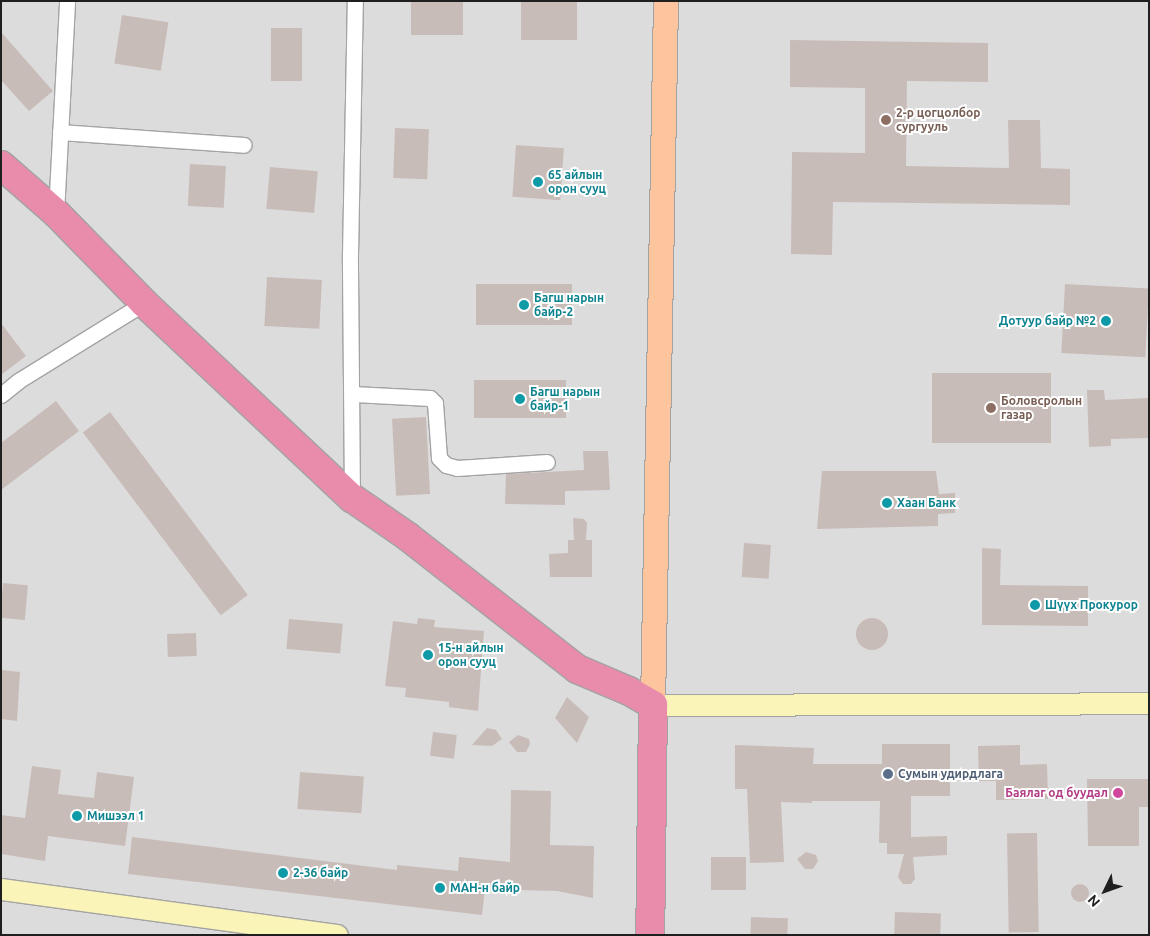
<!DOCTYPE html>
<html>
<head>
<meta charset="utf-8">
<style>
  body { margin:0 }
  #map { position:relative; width:1150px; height:936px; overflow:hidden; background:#f0ebe5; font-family:Ubuntu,sans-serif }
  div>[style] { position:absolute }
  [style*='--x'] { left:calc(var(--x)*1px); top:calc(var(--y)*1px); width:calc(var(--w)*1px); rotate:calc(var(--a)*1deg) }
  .residential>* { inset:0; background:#dddcdc; transform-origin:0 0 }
  .building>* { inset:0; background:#c8bcb8; transform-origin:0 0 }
  .round { border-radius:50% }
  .roads { filter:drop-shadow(1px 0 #a3a3a3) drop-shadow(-1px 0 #a3a3a3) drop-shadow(0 1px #a3a3a3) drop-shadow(0 -1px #a3a3a3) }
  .street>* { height:15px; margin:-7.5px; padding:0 7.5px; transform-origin:7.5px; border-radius:7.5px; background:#fff }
  .secondary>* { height:21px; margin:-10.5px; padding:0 10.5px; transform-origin:10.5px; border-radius:10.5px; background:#fbf4b9 }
  .primary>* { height:24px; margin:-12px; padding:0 12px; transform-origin:12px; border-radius:12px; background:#fdc59d }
  .highway>* { height:28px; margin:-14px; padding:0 14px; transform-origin:14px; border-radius:14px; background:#e98cab }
  .dots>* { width:14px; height:14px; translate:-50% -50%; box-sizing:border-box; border:2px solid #fff; border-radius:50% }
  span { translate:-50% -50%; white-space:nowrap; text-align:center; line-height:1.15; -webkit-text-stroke:4px #fff; paint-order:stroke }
  .education-label { font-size:12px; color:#785e54; font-weight:700 }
  .left { translate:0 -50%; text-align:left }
  .culture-label { font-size:12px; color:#0d838f; font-weight:700 }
  .right { translate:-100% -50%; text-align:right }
  .service-label { font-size:12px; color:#4e5e75; font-weight:700 }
  .hotel-label { font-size:12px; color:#b23c85; font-weight:700 }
  .frame { position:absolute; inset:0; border:2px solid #1f1f1f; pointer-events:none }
  .north { position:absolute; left:1080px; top:866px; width:50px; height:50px; -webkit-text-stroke:4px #fff; paint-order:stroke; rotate:228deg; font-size:14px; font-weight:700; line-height:20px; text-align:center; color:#1f1f1f }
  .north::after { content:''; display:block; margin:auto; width:18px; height:22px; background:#1f1f1f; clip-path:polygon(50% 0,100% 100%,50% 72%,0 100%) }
</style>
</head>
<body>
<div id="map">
  <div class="residential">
    <div style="left:1px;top:1px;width:1148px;height:934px"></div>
  </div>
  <div class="building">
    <div style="left:411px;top:1px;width:52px;height:34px"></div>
    <div style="left:521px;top:1px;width:56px;height:39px"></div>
    <div style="left:122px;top:15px;width:47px;height:49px;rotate:9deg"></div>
    <div style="left:271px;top:28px;width:31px;height:53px"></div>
    <div style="clip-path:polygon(1px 32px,53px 91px,29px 111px,1px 80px)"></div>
    <div style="clip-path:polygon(790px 40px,988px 43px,988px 82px,907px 81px,906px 166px,1009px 168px,1008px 120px,1040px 120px,1041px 168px,1070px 169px,1070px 205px,833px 202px,832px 255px,791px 254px,792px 152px,865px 153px,865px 88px,790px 87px)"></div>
    <div style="left:395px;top:128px;width:34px;height:50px;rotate:2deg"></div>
    <div style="left:516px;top:145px;width:48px;height:52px;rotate:4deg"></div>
    <div style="left:190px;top:164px;width:36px;height:42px;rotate:3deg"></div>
    <div style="left:270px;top:167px;width:48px;height:42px;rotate:5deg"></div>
    <div style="left:267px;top:277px;width:55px;height:49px;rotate:3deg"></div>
    <div style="left:476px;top:284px;width:96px;height:41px"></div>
    <div style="left:1065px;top:284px;width:84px;height:69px;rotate:3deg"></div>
    <div style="clip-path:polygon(1px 323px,26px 356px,1px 375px)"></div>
    <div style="left:1051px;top:373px;width:70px;height:119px;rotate:90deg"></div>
    <div style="left:474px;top:380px;width:92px;height:38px"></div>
    <div style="clip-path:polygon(1087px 390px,1104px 390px,1105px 400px,1149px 398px,1149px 438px,1111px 439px,1111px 446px,1089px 447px)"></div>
    <div style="clip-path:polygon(56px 401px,79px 431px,1px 490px,1px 443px)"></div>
    <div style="left:110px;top:412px;width:229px;height:34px;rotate:53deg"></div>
    <div style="left:426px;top:417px;width:77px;height:34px;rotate:87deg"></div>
    <div style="clip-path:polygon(583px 451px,608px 451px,610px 490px,565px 491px,565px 505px,505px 504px,506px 474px,584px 470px)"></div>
    <div style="clip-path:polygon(822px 471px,936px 471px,939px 494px,955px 493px,955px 513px,938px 514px,938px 526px,817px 529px)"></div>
    <div style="clip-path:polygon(573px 518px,584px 519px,587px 523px,586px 540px,592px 540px,592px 577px,550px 577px,549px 554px,568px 553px,568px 540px,574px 540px)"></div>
    <div style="left:744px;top:543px;width:27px;height:34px;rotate:4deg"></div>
    <div style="clip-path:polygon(982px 548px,1001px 549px,1000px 585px,1088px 586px,1088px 626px,982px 625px)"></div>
    <div style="left:3px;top:583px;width:25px;height:35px;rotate:5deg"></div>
    <div style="clip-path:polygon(418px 618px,435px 620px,434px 627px,484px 631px,478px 711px,449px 707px,449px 702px,405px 697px,406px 688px,385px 686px,393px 621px,417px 624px)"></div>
    <div class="round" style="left:856px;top:618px;width:32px;height:32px"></div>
    <div style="left:289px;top:619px;width:54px;height:30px;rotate:5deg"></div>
    <div style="left:196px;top:633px;width:23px;height:29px;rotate:88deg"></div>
    <div style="clip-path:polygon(1px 670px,20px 672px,17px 721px,1px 719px)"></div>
    <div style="clip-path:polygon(567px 697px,589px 717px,577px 743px,555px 718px)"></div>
    <div style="clip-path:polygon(487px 728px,496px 730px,502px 739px,492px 746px,472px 745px)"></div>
    <div style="left:433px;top:732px;width:24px;height:24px;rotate:7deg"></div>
    <div style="clip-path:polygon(518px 735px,529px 739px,530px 744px,526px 752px,517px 752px,509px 742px)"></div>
    <div style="clip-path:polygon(882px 744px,950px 744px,950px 796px,911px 796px,911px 837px,947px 836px,947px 855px,913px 857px,915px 879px,911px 884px,903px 884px,898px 877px,904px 854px,887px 854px,887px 843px,879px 843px,880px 801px,812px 801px,812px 803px,781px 802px,784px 862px,750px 863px,747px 789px,735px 789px,735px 745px,814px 748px,813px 764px,882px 764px)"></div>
    <div style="clip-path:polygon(1020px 745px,1020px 765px,1047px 764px,1048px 799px,996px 800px,996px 781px,979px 781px,978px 746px)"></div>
    <div style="clip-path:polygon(32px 766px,61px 770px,58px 794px,94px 798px,97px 772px,134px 777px,125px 846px,48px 836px,45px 861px,1px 854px,1px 815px,25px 818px)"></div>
    <div style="left:300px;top:772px;width:64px;height:37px;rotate:4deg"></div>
    <div style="clip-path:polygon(1087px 779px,1149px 779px,1149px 807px,1139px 807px,1139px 846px,1088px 846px)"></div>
    <div style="clip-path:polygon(511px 790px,551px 791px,550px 845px,594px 846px,593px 898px,557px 891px,485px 889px,482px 915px,128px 874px,132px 837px,397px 870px,397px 865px,458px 871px,459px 857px,510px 862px)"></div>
    <div style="left:1037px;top:833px;width:99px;height:30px;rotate:89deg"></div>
    <div style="clip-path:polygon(806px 852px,816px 855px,818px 861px,813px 869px,805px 869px,797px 859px)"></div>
    <div style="left:711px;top:857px;width:35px;height:33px"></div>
    <div class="round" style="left:1071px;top:884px;width:18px;height:18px"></div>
    <div style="left:895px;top:912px;width:46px;height:23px;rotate:2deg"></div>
    <div style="left:751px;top:917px;width:37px;height:18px;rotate:2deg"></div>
  </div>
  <div class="roads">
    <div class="street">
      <div style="--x:60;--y:132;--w:184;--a:4"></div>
      <div style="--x:56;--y:213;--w:212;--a:-87"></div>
      <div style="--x:353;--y:394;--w:77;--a:3"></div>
      <div style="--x:430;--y:398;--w:7;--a:45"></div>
      <div style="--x:435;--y:403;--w:55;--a:85.8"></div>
      <div style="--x:439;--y:458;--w:10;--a:45"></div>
      <div style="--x:446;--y:465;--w:11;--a:15"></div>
      <div style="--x:457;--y:468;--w:90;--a:-3.8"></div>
      <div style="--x:1;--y:395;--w:22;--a:-39"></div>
      <div style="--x:18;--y:381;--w:148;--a:-31.8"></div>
      <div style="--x:352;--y:498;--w:244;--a:-90.5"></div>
      <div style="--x:350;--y:254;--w:253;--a:-88.9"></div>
    </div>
    <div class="secondary">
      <div style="--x:653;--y:705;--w:496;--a:-0.2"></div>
      <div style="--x:1;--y:889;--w:339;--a:7.8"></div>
    </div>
    <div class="primary">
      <div style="--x:653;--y:705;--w:704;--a:-88.94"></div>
    </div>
    <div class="highway">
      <div style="--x:1;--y:165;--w:73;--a:41.1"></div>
      <div style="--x:56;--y:213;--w:126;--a:45.6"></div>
      <div style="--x:144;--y:303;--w:285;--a:43.2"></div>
      <div style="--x:352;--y:498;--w:67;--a:34.6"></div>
      <div style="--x:407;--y:536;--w:216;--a:38"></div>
      <div style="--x:577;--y:669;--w:56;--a:22.9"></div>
      <div style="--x:629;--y:691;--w:28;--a:30"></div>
      <div style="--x:653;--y:705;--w:230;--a:90.7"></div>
    </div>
  </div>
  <div class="dots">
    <div style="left:886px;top:120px;background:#8d6e63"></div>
    <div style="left:538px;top:182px;background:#0f9aa8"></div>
    <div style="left:524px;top:305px;background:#0f9aa8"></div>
    <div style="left:1106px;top:321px;background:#0f9aa8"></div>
    <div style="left:520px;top:399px;background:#0f9aa8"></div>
    <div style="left:991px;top:408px;background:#8d6e63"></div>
    <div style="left:887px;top:503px;background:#0f9aa8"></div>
    <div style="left:1035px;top:605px;background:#0f9aa8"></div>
    <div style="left:428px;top:655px;background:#0f9aa8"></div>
    <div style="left:888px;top:774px;background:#5c6f8a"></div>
    <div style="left:1118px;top:793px;background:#d1479c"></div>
    <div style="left:77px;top:816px;background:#0f9aa8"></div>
    <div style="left:283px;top:873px;background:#0f9aa8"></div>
    <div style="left:440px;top:888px;background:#0f9aa8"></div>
  </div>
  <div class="education-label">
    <span class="left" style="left:896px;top:120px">2-р цогцолбор<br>сургууль</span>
    <span class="left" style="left:1001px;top:408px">Боловсролын<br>газар</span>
  </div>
  <div class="culture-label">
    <span class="left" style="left:548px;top:182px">65 айлын<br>орон сууц</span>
    <span class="left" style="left:534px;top:305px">Багш нарын<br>байр-2</span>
    <span class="right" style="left:1096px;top:321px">Дотуур байр №2</span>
    <span class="left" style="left:530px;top:399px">Багш нарын<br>байр-1</span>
    <span class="left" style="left:897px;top:503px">Хаан Банк</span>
    <span class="left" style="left:1045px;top:605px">Шүүх Прокурор</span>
    <span class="left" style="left:438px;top:655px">15-н айлын<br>орон сууц</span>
    <span class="left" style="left:87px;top:816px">Мишээл 1</span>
    <span class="left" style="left:293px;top:873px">2-36 байр</span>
    <span class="left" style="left:450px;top:888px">МАН-н байр</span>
  </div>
  <div class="service-label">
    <span class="left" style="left:898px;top:774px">Сумын удирдлага</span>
  </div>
  <div class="hotel-label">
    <span class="right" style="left:1108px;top:793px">Баялаг од буудал</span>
  </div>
  <div class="frame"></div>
  <div class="north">N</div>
</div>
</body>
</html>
